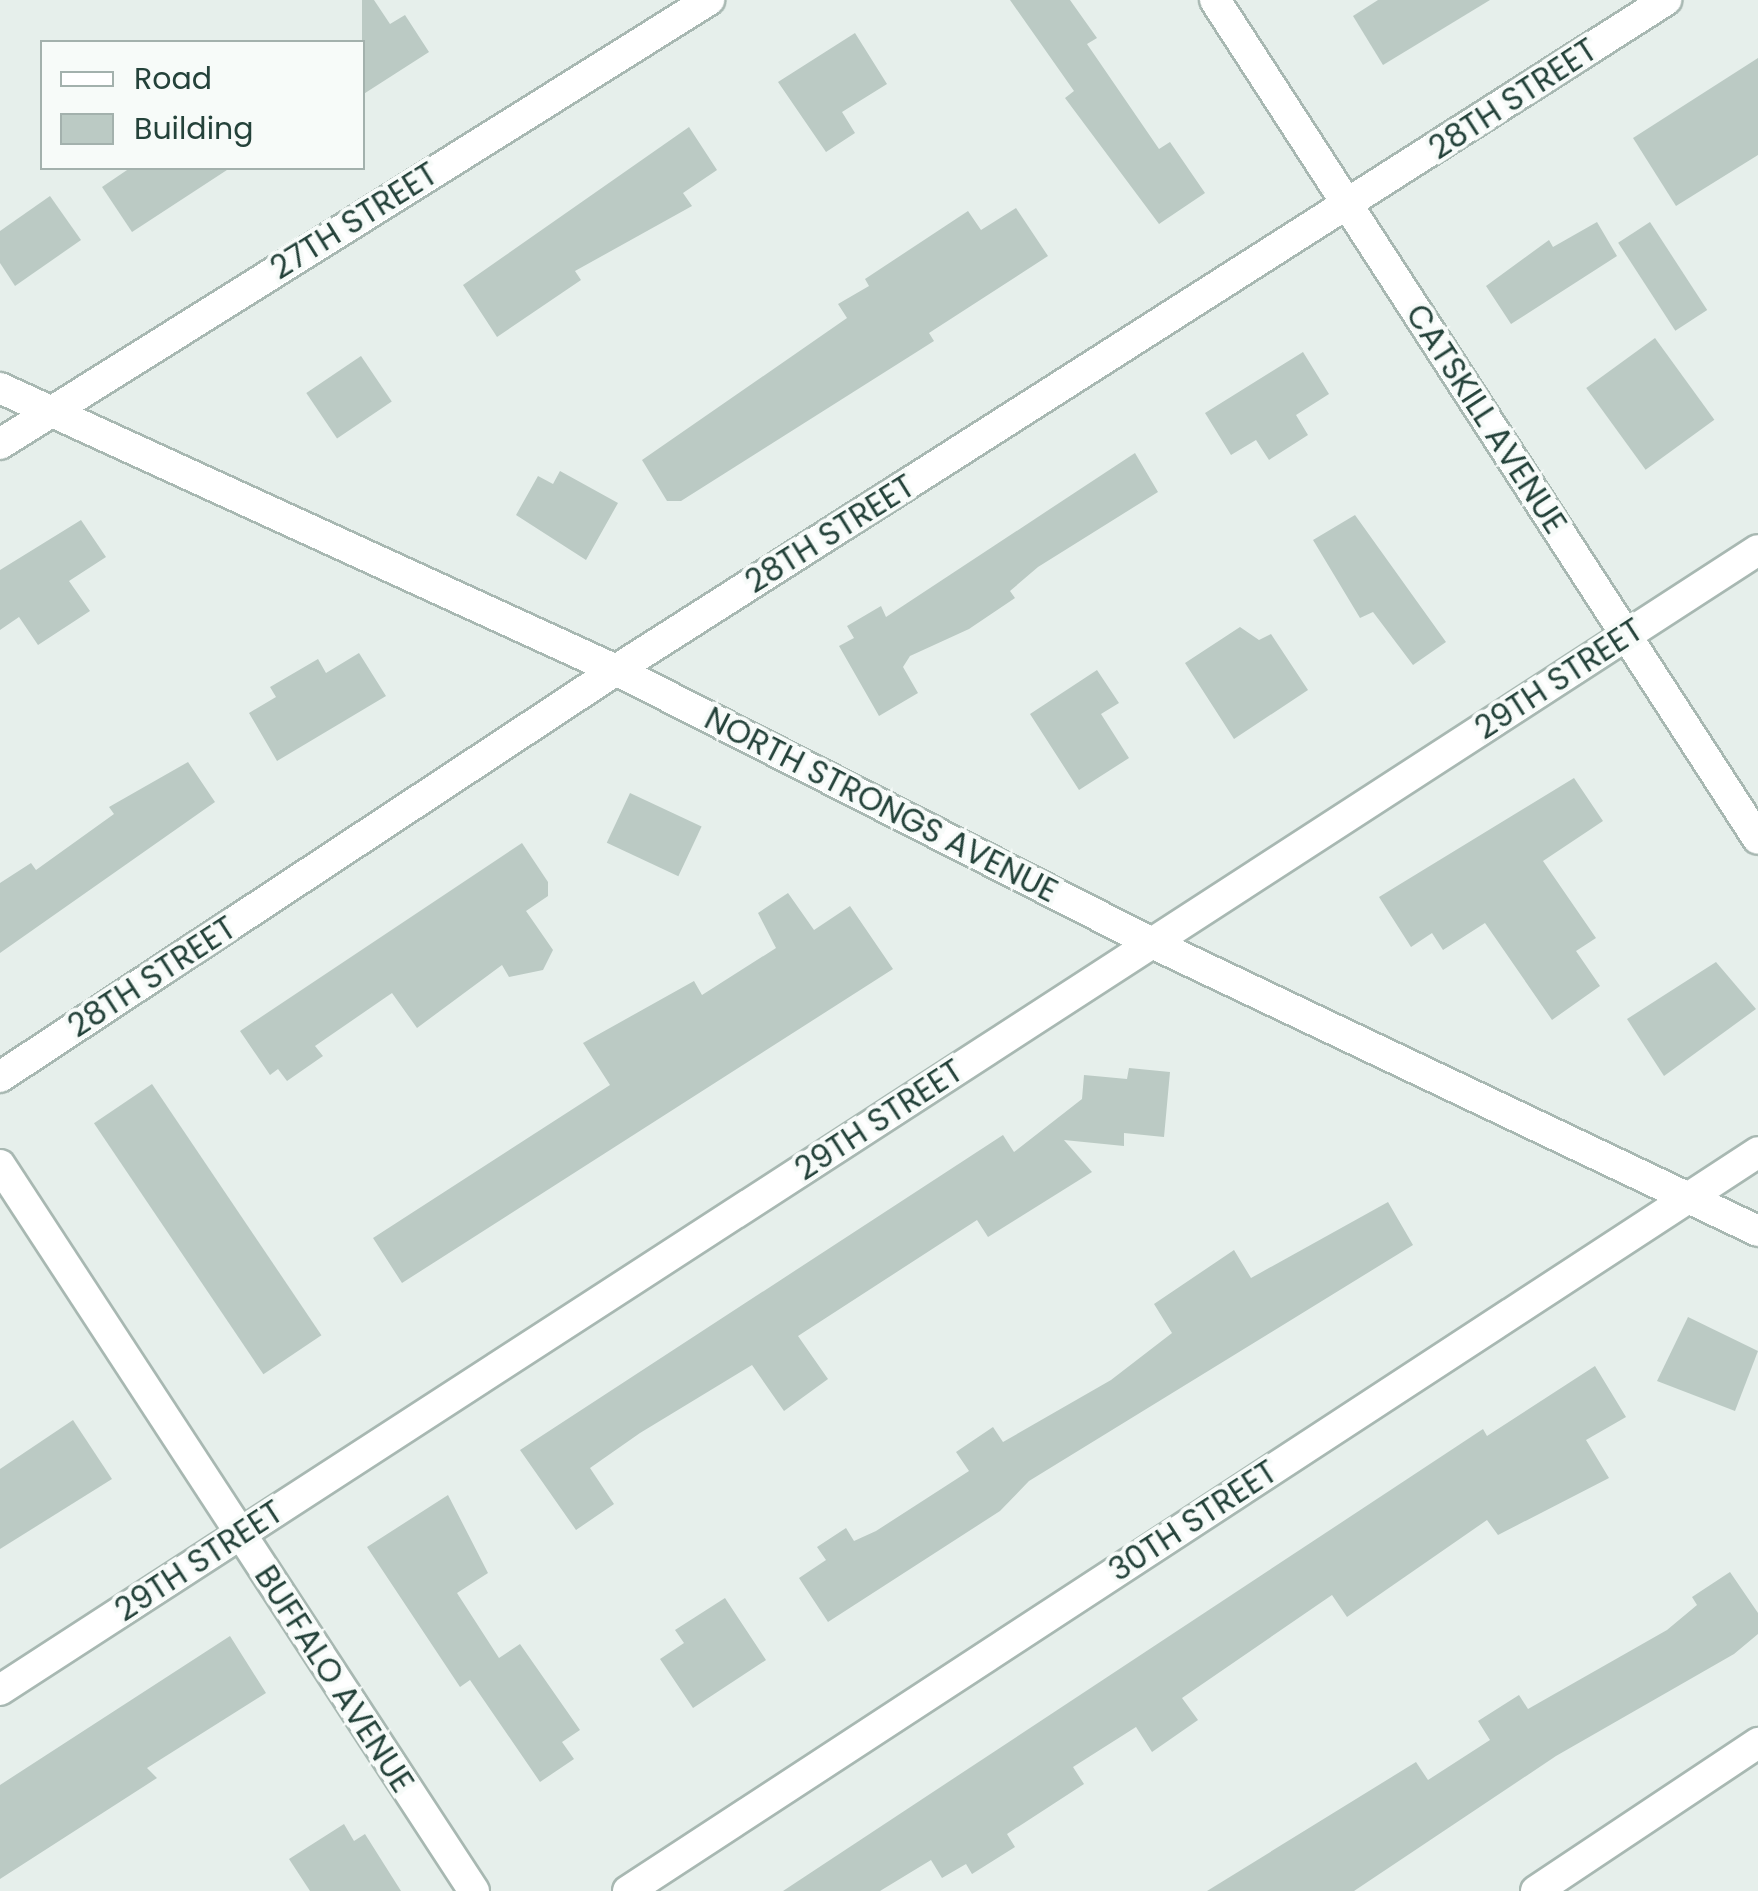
<!DOCTYPE html>
<html>
<head>
<meta charset="utf-8">
<style>
  body { margin:0 }
  #map { position:relative; width:1758px; height:1891px; overflow:hidden; background:#e6efeb; font-family:Poppins,sans-serif }
  div>[style] { position:absolute }
  [style*='--x'] { left:calc(var(--x)*1px); top:calc(var(--y)*1px); width:calc(var(--w)*1px); rotate:calc(var(--a)*1deg) }
  .building>* { inset:0; background:#bbcac4; transform-origin:0 0 }
  .roads { filter:drop-shadow(2px 0 #a8b8b2) drop-shadow(-2px 0 #a8b8b2) drop-shadow(0 2px #a8b8b2) drop-shadow(0 -2px #a8b8b2) }
  .minor>* { height:30px; margin:-15px; padding:0 15px; transform-origin:15px; border-radius:15px; background:#fff }
  .tertiary>* { height:30px; margin:-15px; padding:0 15px; transform-origin:15px; border-radius:15px; background:#fff }
  span { translate:-50% -50%; white-space:nowrap; text-align:center; line-height:1.15; -webkit-text-stroke:8px #f7fbf9; paint-order:stroke }
  .street-label { font-size:32px; color:#24423a }
  .legend { position:absolute; left:40px; top:40px; width:325px; height:130px; box-sizing:border-box; background:#f7fbf9; border:2px solid #a3b1ad; margin:0; padding:12px 18px; list-style:none; font-size:30px; color:#24423a }
  .legend li { display:flex; align-items:center; gap:20px; height:50px }
  .legend b { width:50px; border:2px solid #a3b1ad }
</style>
</head>
<body>
<div id="map">
  <div class="building">
    <div style="clip-path:polygon(362px 0,374px 0,390px 24px,405px 15px,429px 52px,362px 95px)"></div>
    <div style="clip-path:polygon(1010px 0,1070px 0,1097px 38px,1087px 44px,1159px 149px,1170px 142px,1205px 193px,1159px 224px,1065px 98px,1074px 91px)"></div>
    <div style="clip-path:polygon(1378px 0,1490px 0,1383px 65px,1353px 16px)"></div>
    <div style="clip-path:polygon(855px 33px,887px 84px,842px 112px,855px 133px,826px 152px,778px 82px)"></div>
    <div style="clip-path:polygon(1758px 58px,1758px 155px,1676px 206px,1633px 138px)"></div>
    <div style="clip-path:polygon(689px 127px,717px 170px,683px 193px,692px 206px,575px 271px,581px 280px,497px 337px,463px 285px)"></div>
    <div style="clip-path:polygon(130px 168px,230px 168px,132px 232px,102px 187px)"></div>
    <div style="clip-path:polygon(50px 196px,81px 240px,15px 286px,0 263px,0 231px)"></div>
    <div style="clip-path:polygon(1016px 208px,1048px 256px,929px 333px,934px 341px,681px 501px,667px 501px,642px 460px,847px 318px,838px 304px,869px 286px,865px 279px,968px 211px,981px 230px)"></div>
    <div style="clip-path:polygon(1597px 222px,1617px 256px,1511px 324px,1486px 286px,1549px 240px,1553px 247px)"></div>
    <div style="left:1650px;top:222px;width:105px;height:38px;rotate:57deg"></div>
    <div style="left:1655px;top:338px;width:101px;height:85px;rotate:54deg"></div>
    <div style="clip-path:polygon(1303px 352px,1329px 394px,1296px 415px,1308px 435px,1269px 460px,1256px 440px,1231px 455px,1205px 413px)"></div>
    <div style="left:361px;top:356px;width:55px;height:66px;rotate:56deg"></div>
    <div style="clip-path:polygon(1135px 453px,1158px 492px,1038px 567px,1010px 591px,1015px 598px,969px 629px,910px 656px,903px 667px,918px 693px,879px 716px,839px 646px,854px 638px,847px 626px,881px 606px,886px 617px)"></div>
    <div style="clip-path:polygon(560px 471px,618px 503px,586px 560px,516px 515px,538px 476px,553px 484px)"></div>
    <div style="clip-path:polygon(1355px 515px,1446px 642px,1413px 665px,1373px 612px,1360px 618px,1313px 540px)"></div>
    <div style="clip-path:polygon(81px 520px,106px 557px,69px 581px,90px 611px,38px 645px,19px 617px,0 630px,0 570px)"></div>
    <div style="clip-path:polygon(1240px 627px,1259px 640px,1271px 634px,1308px 690px,1234px 739px,1185px 663px)"></div>
    <div style="clip-path:polygon(359px 653px,386px 696px,277px 761px,249px 713px,276px 697px,270px 687px,318px 659px,326px 673px)"></div>
    <div style="clip-path:polygon(1097px 670px,1119px 703px,1101px 714px,1129px 758px,1079px 790px,1030px 714px)"></div>
    <div style="clip-path:polygon(188px 762px,215px 802px,0 953px,0 883px,31px 863px,36px 870px,114px 814px,109px 807px)"></div>
    <div style="clip-path:polygon(1574px 778px,1603px 821px,1543px 861px,1596px 938px,1576px 951px,1600px 986px,1552px 1020px,1485px 923px,1443px 950px,1432px 933px,1411px 947px,1379px 897px)"></div>
    <div style="left:630px;top:793px;width:79px;height:55px;rotate:25deg"></div>
    <div style="clip-path:polygon(522px 843px,548px 882px,548px 896px,526px 911px,553px 950px,543px 970px,509px 977px,502px 965px,417px 1028px,392px 993px,315px 1046px,323px 1056px,287px 1081px,278px 1069px,270px 1075px,240px 1031px)"></div>
    <div style="clip-path:polygon(788px 893px,814px 930px,850px 906px,893px 969px,402px 1283px,373px 1238px,610px 1085px,583px 1043px,694px 981px,702px 995px,776px 948px,758px 913px)"></div>
    <div style="clip-path:polygon(1716px 962px,1756px 1009px,1664px 1076px,1627px 1019px)"></div>
    <div style="clip-path:polygon(1129px 1068px,1170px 1072px,1164px 1137px,1124px 1133px,1124px 1146px,1064px 1140px,1092px 1172px,988px 1237px,977px 1220px,798px 1336px,828px 1379px,784px 1411px,752px 1365px,640px 1433px,590px 1468px,614px 1504px,576px 1530px,520px 1450px,1003px 1135px,1014px 1152px,1082px 1099px,1084px 1075px,1127px 1079px)"></div>
    <div style="left:152px;top:1084px;width:303px;height:70px;rotate:56deg"></div>
    <div style="clip-path:polygon(1388px 1202px,1413px 1245px,1029px 1481px,1000px 1511px,828px 1622px,799px 1578px,826px 1560px,817px 1547px,846px 1528px,854px 1541px,876px 1531px,969px 1471px,956px 1452px,993px 1427px,1003px 1442px,1111px 1380px,1172px 1333px,1154px 1304px,1234px 1250px,1251px 1278px)"></div>
    <div style="clip-path:polygon(1688px 1317px,1758px 1351px,1735px 1411px,1657px 1381px)"></div>
    <div style="clip-path:polygon(1595px 1366px,1626px 1417px,1586px 1440px,1609px 1478px,1498px 1535px,1487px 1520px,1347px 1617px,1332px 1595px,1182px 1698px,1198px 1720px,1152px 1752px,1136px 1727px,1073px 1767px,1084px 1784px,1007px 1834px,1015px 1847px,972px 1874px,966px 1864px,942px 1878px,931px 1860px,880px 1891px,783px 1891px,1483px 1429px,1487px 1436px)"></div>
    <div style="clip-path:polygon(73px 1420px,112px 1479px,0 1549px,0 1469px)"></div>
    <div style="clip-path:polygon(448px 1495px,488px 1573px,457px 1593px,499px 1658px,520px 1644px,580px 1730px,562px 1742px,574px 1759px,540px 1782px,470px 1680px,460px 1687px,367px 1547px)"></div>
    <div style="clip-path:polygon(1730px 1572px,1758px 1613px,1758px 1634px,1734px 1654px,1556px 1756px,1354px 1891px,1207px 1891px,1416px 1762px,1428px 1780px,1490px 1740px,1478px 1721px,1519px 1695px,1528px 1709px,1667px 1630px,1697px 1605px,1692px 1597px)"></div>
    <div style="clip-path:polygon(725px 1598px,766px 1660px,693px 1708px,660px 1659px,684px 1643px,675px 1630px)"></div>
    <div style="clip-path:polygon(230px 1636px,266px 1693px,147px 1768px,157px 1778px,0 1879px,0 1785px)"></div>
    <div style="clip-path:polygon(344px 1824px,354px 1841px,365px 1834px,401px 1891px,310px 1891px,289px 1859px)"></div>
  </div>
  <div class="roads">
    <div class="minor">
      <div style="--x:1215;--y:0;--w:999;--a:57.09"></div>
      <div style="--x:0;--y:444;--w:837;--a:-32.06"></div>
      <div style="--x:0;--y:1077;--w:738;--a:-33.45"></div>
      <div style="--x:616;--y:670;--w:1246;--a:-32.54"></div>
      <div style="--x:0;--y:1165;--w:867;--a:56.86"></div>
      <div style="--x:0;--y:1690;--w:2095;--a:-32.96"></div>
      <div style="--x:628;--y:1891;--w:1350;--a:-33.18"></div>
      <div style="--x:1536;--y:1891;--w:267;--a:-33.7"></div>
    </div>
    <div class="tertiary">
      <div style="--x:0;--y:388;--w:677;--a:24.6"></div>
      <div style="--x:616;--y:670;--w:602;--a:26.99"></div>
      <div style="--x:1152;--y:943;--w:671;--a:25.42"></div>
    </div>
  </div>
  <div class="street-label">
    <span style="left:1513px;top:99px;rotate:-33deg">28TH STREET</span>
    <span style="left:354px;top:221px;rotate:-32deg">27TH STREET</span>
    <span style="left:1486px;top:419px;rotate:57deg">CATSKILL AVENUE</span>
    <span style="left:830px;top:534px;rotate:-32deg">28TH STREET</span>
    <span style="left:1559px;top:679px;rotate:-33deg">29TH STREET</span>
    <span style="left:881px;top:805px;rotate:27deg">NORTH STRONGS AVENUE</span>
    <span style="left:152px;top:977px;rotate:-33deg">28TH STREET</span>
    <span style="left:879px;top:1120px;rotate:-33deg">29TH STREET</span>
    <span style="left:1193px;top:1521px;rotate:-33deg">30TH STREET</span>
    <span style="left:199px;top:1561px;rotate:-33deg">29TH STREET</span>
    <span style="left:334px;top:1679px;rotate:57deg">BUFFALO AVENUE</span>
  </div>
  <ul class="legend">
  <li><b style="height:12px;background:#fff"></b>Road</li>
  <li><b style="height:28px;background:#bbcac4"></b>Building</li>
  </ul>
</div>
</body>
</html>
